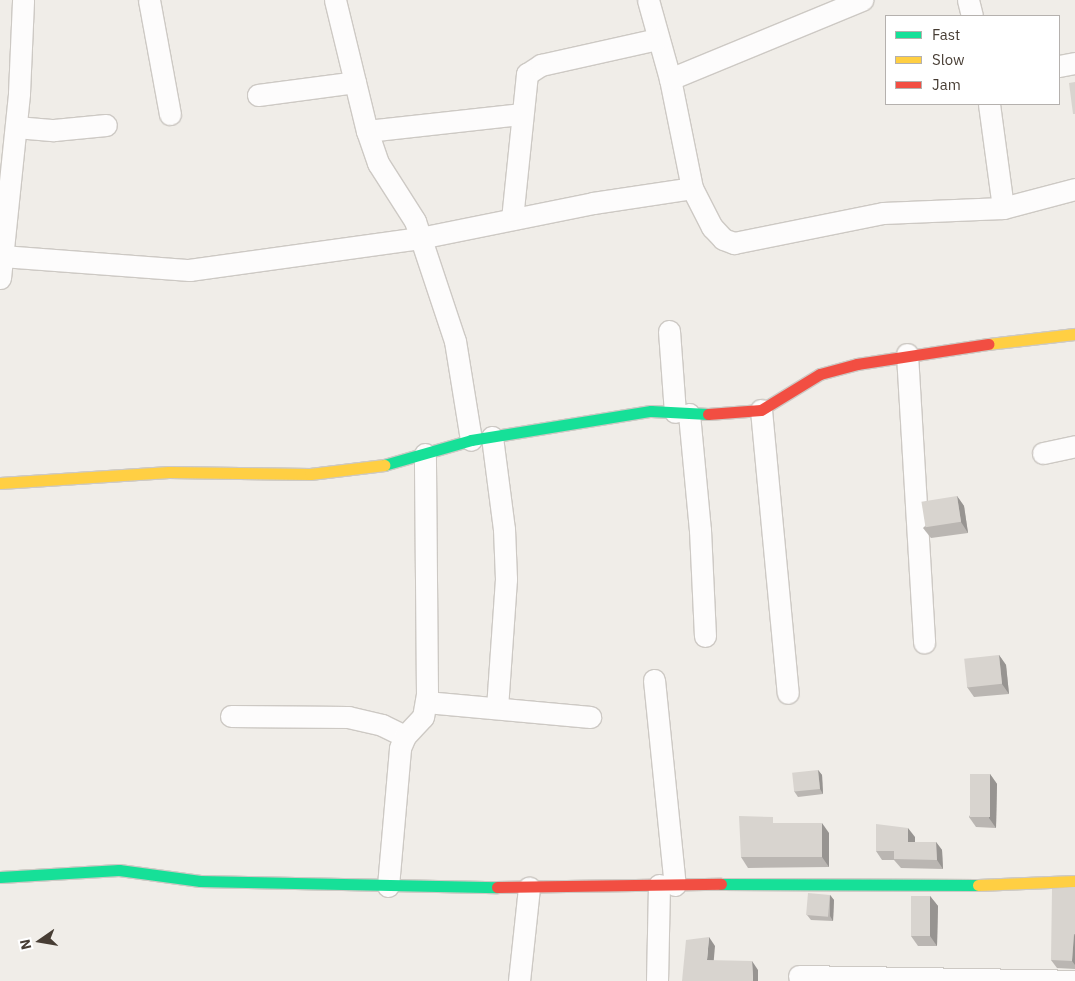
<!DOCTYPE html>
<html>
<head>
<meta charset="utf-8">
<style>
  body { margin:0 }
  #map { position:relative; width:1075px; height:981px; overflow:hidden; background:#f0ede8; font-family:"IBM Plex Sans",sans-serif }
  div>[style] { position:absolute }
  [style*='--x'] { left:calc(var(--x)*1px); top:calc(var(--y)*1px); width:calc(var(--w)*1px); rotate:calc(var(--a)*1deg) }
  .roads { filter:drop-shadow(1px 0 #cdc9c4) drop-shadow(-1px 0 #cdc9c4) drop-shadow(0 1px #cdc9c4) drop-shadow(0 -1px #cdc9c4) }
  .street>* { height:21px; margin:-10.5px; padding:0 10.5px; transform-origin:10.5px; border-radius:10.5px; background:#fdfcfc }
  .fast>* { height:11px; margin:-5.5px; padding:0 5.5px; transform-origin:5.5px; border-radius:5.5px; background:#16e098 }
  .slow>* { height:11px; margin:-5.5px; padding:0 5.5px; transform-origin:5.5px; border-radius:5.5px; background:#ffcf43 }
  .jam>* { height:11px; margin:-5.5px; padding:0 5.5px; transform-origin:5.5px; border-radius:5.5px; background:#f24e42 }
  .wall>* { inset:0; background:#bab6b2 }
  .shaded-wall>* { inset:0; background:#979491 }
  .building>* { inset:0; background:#d8d4cf; transform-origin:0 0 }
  span { translate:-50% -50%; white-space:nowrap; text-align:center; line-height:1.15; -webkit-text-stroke:5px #fff; paint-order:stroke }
  .legend { position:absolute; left:885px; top:15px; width:175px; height:90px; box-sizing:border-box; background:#fff; border:1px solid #b5b1ae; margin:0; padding:6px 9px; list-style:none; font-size:15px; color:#473d34 }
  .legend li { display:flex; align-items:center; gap:10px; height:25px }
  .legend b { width:25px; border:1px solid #b5b1ae }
  .north { position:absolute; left:15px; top:916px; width:50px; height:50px; -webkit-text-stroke:4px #fff; paint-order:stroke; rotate:257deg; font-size:14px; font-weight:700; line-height:20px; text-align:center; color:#473d34 }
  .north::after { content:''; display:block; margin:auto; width:18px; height:22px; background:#473d34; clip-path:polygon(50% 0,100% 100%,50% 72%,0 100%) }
</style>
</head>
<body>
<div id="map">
  <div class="roads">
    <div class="street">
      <div style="--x:149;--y:0;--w:116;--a:79.6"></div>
      <div style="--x:335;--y:0;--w:135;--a:76.3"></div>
      <div style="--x:367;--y:131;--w:34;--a:71"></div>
      <div style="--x:378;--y:163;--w:69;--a:57.5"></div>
      <div style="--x:415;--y:221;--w:126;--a:71.6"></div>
      <div style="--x:455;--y:341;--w:100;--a:80.8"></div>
      <div style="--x:648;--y:0;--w:82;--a:74.4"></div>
      <div style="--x:968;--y:0;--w:16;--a:76"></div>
      <div style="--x:1059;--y:66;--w:16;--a:-11"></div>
      <div style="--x:258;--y:95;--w:98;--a:-7.6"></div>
      <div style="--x:989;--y:104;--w:105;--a:82.3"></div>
      <div style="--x:16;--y:127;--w:38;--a:5"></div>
      <div style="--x:54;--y:130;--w:52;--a:-5.5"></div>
      <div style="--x:367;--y:131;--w:156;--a:-6.3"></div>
      <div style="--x:692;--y:188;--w:44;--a:62.9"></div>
      <div style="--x:712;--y:227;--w:16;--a:47"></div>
      <div style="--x:723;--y:239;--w:12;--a:20"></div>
      <div style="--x:734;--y:243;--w:152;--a:-11.4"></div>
      <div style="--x:883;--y:213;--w:120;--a:-2.4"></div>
      <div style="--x:1003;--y:208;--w:74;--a:-14.8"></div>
      <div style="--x:512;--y:219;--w:146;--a:-84.1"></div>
      <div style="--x:527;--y:74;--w:17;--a:-33"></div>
      <div style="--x:541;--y:65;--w:119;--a:-12.6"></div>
      <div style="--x:2;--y:256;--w:188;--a:4.3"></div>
      <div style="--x:189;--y:270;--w:233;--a:-7.9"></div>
      <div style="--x:420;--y:238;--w:177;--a:-11.4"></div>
      <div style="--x:593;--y:203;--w:100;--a:-8.6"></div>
      <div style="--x:692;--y:188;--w:111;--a:-101.4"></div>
      <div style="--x:670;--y:79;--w:208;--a:-22.4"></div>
      <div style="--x:0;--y:278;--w:186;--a:-84.1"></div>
      <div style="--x:19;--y:93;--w:93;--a:-87.5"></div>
      <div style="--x:669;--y:331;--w:81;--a:85.8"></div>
      <div style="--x:907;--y:354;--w:289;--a:86.6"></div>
      <div style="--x:761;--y:410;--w:284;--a:84.6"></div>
      <div style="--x:689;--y:414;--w:117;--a:84.6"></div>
      <div style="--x:700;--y:530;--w:106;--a:87.3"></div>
      <div style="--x:492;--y:437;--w:93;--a:82.6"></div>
      <div style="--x:504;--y:529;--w:50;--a:87.7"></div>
      <div style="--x:506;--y:579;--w:129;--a:94"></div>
      <div style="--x:1043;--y:453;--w:33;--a:-12"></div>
      <div style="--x:654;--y:680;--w:206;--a:84.2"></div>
      <div style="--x:426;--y:702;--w:165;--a:5.2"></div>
      <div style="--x:231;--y:716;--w:117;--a:0.5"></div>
      <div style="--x:348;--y:717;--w:35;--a:13"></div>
      <div style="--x:382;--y:725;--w:25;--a:26"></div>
      <div style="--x:388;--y:886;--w:139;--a:-85"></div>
      <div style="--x:400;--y:748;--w:13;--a:-67"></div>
      <div style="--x:405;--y:736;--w:26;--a:-47"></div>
      <div style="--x:423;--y:717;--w:23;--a:-80"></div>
      <div style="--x:427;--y:694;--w:240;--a:-90.5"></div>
      <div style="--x:799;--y:976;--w:276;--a:1"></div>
      <div style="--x:519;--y:981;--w:94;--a:-83.9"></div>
      <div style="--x:657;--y:981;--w:96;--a:-88.8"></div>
    </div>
    <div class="fast">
      <div style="--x:384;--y:465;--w:91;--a:-16"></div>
      <div style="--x:471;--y:440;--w:182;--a:-9.2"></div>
      <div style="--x:651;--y:411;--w:57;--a:3"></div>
      <div style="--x:0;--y:877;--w:119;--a:-3.4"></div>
      <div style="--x:119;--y:870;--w:82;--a:7.7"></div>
      <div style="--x:200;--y:881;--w:297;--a:1.2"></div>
      <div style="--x:721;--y:884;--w:257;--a:0.2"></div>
    </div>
    <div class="slow">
      <div style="--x:988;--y:344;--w:88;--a:-6.6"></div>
      <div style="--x:0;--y:483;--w:169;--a:-3.7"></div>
      <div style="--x:169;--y:472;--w:141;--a:0.8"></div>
      <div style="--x:310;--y:474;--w:75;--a:-6.9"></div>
      <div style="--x:978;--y:885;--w:97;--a:-2.4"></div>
    </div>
    <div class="jam">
      <div style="--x:708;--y:414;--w:53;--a:-4.3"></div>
      <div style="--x:761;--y:410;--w:69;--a:-31.4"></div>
      <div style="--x:820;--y:374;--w:38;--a:-15"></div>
      <div style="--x:857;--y:364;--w:133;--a:-8.7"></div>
      <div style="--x:497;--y:887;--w:224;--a:-0.8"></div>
    </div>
  </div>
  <div class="wall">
    <div style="clip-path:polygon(957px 496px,964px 506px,968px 533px,931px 538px,923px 528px)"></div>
    <div style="clip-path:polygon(999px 655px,1006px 665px,1009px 694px,974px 697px,967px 687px)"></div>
    <div style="clip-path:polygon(818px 770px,822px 775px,823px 794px,798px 797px,794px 791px)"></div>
    <div style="clip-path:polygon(990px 774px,997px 784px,996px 828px,976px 827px,969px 817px)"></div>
    <div style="clip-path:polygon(777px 823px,829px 833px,829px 867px,748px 868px,741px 857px)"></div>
    <div style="clip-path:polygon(915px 837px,915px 842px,936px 842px,942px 850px,943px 869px,901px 868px,894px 860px,882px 860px,876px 851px)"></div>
    <div style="clip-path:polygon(1075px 887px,1075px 969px,1057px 968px,1051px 960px)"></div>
    <div style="clip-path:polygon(830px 895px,834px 900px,833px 921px,811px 920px,807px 915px)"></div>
    <div style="clip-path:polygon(930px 896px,938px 906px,937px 946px,918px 946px,911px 936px)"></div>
  </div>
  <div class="shaded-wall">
    <div style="clip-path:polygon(957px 496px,964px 506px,968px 533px,961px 522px)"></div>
    <div style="clip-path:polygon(999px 655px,1006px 665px,1009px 694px,1002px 684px)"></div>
    <div style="clip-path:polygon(818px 770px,822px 775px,823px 794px,820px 789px)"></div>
    <div style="clip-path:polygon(990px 774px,997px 784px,996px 828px,989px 818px)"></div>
    <div style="clip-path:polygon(822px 823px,829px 833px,829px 867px,822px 857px)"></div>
    <div style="clip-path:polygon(908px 828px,915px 837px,915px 851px,908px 842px)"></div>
    <div style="clip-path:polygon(936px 842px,942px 850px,943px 869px,937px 860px)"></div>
    <div style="clip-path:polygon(830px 895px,834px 900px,833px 921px,830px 916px)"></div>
    <div style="clip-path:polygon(930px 896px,938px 906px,937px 946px,930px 936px)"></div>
    <div style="clip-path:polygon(1074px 934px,1075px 936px,1075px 965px,1072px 961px)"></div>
    <div style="clip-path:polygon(709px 937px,715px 946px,713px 969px,707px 960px)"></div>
    <div style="clip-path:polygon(752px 961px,758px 970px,758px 981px,753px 981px)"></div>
  </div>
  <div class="building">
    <div style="clip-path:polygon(1075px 82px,1075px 114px,1073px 114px,1069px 83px)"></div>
    <div style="left:957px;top:496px;width:26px;height:36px;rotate:81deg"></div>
    <div style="left:999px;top:655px;width:29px;height:35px;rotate:84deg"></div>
    <div style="left:818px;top:770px;width:19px;height:26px;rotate:84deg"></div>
    <div style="left:970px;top:774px;width:20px;height:43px"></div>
    <div style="clip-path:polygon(739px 816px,773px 817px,773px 823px,822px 823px,822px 857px,741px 857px)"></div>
    <div style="clip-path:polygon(876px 824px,908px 828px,908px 842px,936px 842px,937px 860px,894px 859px,894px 851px,876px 851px)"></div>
    <div style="clip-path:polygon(1075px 887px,1075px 934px,1074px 934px,1072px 961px,1051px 960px,1052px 889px)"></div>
    <div style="left:808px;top:893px;width:22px;height:22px;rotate:5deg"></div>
    <div style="left:930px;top:896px;width:40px;height:19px;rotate:90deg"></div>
    <div style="clip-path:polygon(709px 937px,707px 960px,752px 961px,753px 981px,682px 981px,686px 940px)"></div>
  </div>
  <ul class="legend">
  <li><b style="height:6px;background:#16e098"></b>Fast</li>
  <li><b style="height:6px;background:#ffcf43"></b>Slow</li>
  <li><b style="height:6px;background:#f24e42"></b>Jam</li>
  </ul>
  <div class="north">N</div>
</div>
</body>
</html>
